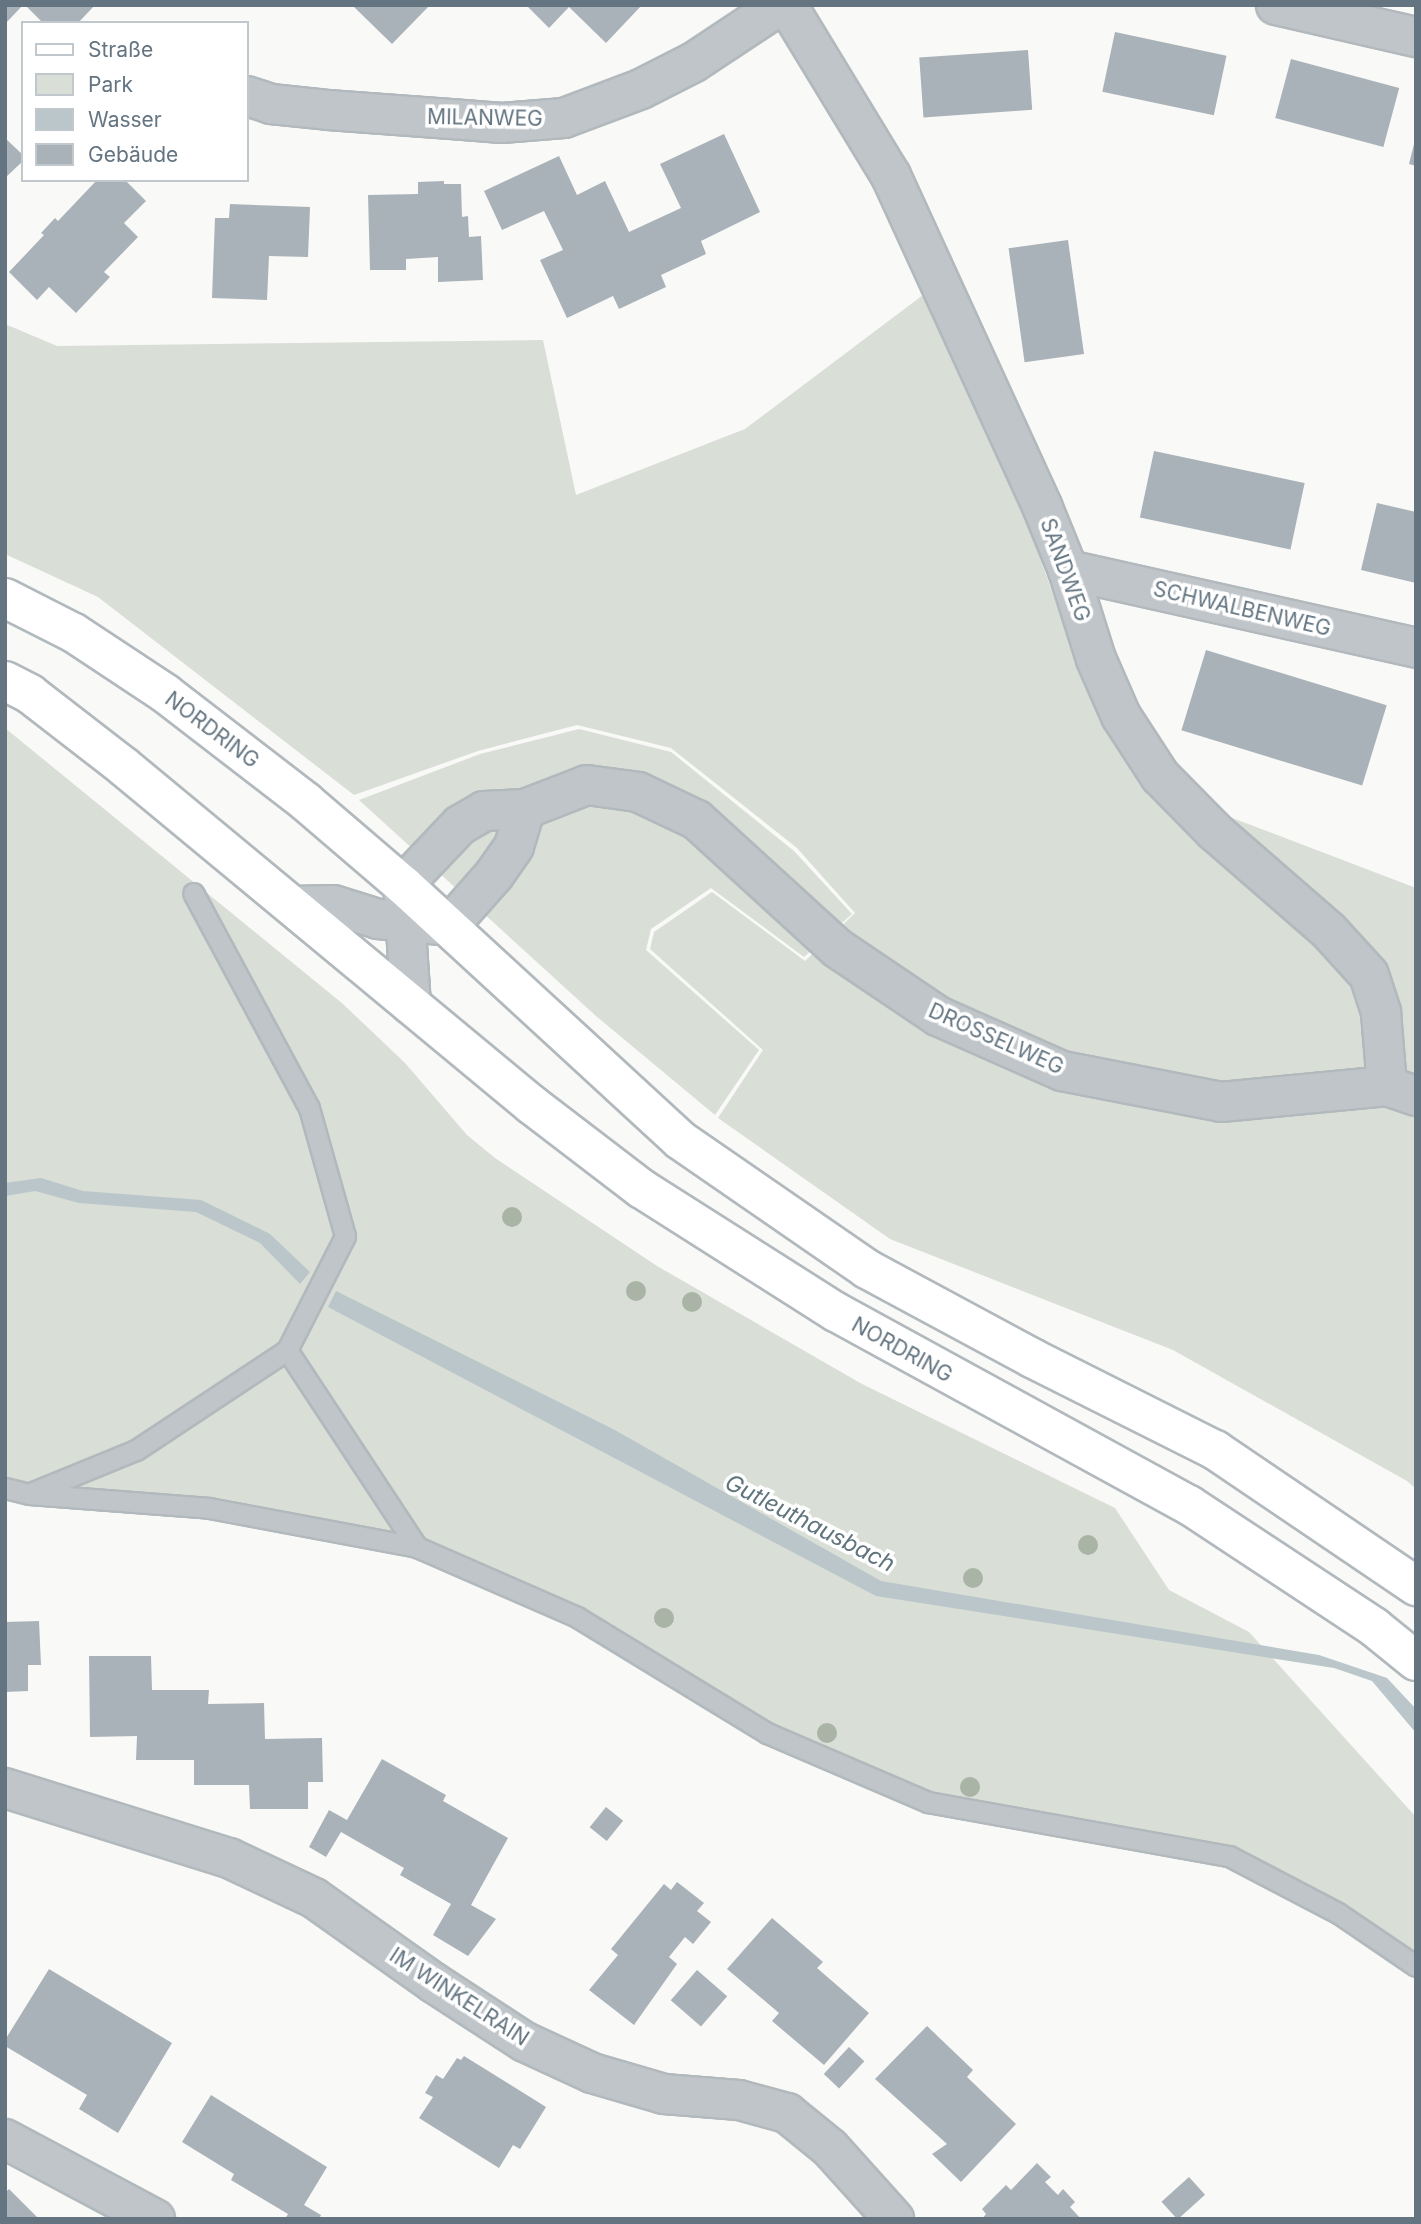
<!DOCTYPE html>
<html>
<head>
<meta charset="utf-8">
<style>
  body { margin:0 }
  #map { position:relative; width:1421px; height:2224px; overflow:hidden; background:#f9f9f7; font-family:Inter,sans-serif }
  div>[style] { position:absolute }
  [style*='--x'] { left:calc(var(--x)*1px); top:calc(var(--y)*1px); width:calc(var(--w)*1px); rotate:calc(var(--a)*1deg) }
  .green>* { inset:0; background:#d9ded6 }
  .water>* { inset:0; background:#bac6ca }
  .building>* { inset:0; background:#a9b2b8; transform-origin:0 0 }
  .roads { filter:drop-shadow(2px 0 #b2b9bd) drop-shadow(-2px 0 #b2b9bd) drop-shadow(0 2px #b2b9bd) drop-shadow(0 -2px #b2b9bd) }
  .lane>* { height:19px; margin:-9.5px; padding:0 9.5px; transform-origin:9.5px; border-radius:9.5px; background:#c0c5c9 }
  .street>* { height:38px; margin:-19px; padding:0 19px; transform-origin:19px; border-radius:19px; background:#c0c5c9 }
  .secondary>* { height:38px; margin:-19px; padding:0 19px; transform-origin:19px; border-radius:19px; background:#fff }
  .trees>* { width:20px; height:20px; margin:-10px; border-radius:50%; background:#a9b3a6 }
  span { translate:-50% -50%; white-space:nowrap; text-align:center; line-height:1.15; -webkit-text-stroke:7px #fff; paint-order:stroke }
  .street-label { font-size:21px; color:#647581 }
  .water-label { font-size:23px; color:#5f747c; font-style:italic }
  .frame { position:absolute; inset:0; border:7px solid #647581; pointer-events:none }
  .legend { position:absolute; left:21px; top:21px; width:228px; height:161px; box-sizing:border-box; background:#fff; border:2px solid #c1c8cd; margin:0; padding:9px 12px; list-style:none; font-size:21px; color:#647581 }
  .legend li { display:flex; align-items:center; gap:14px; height:35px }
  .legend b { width:35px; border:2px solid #c1c8cd }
</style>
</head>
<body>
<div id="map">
  <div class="green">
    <div style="clip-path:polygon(927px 292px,1028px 526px,1097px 713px,1134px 773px,1235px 819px,1416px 888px,1416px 1489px,1407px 1481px,1173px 1350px,890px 1239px,718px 1118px,763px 1050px,650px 949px,654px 932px,712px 892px,805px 961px,855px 913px,797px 848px,671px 748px,577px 725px,478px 751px,354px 795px,98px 597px,5px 554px,5px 324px,57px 346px,543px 340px,576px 495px,745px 429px)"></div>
    <div style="clip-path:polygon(5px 728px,343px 1004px,405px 1063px,467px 1135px,495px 1158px,657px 1266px,862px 1384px,1115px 1508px,1169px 1590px,1249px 1632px,1416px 1817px,1416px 1966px,1229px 1856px,928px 1802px,767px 1733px,577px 1617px,417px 1547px,5px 1488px)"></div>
    <div style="clip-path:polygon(579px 729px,671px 752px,794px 851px,852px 914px,804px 957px,711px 888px,651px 929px,646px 950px,759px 1050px,715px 1115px,596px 1016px,359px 800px,480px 754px)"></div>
  </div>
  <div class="water">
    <div style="clip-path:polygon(41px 1178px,83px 1191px,201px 1200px,270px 1234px,310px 1272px,300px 1284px,260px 1243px,196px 1212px,79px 1203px,35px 1191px,5px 1196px,5px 1183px)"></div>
    <div style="clip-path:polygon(336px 1291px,613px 1429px,881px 1581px,1319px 1655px,1387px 1678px,1416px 1709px,1416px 1733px,1372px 1681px,1334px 1668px,876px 1596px,328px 1307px)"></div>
  </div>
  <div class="building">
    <div style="clip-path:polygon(5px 5px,23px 5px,5px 24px)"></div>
    <div style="clip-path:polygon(25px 5px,95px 5px,78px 23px,43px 23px)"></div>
    <div style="clip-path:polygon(352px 5px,430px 5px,392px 44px)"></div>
    <div style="clip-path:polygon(526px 5px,642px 5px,606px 43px,569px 7px,549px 28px)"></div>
    <div style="left:1115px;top:32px;width:114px;height:61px;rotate:12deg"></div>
    <div style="left:1028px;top:50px;width:60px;height:109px;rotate:86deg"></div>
    <div style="left:1291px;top:59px;width:112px;height:61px;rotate:15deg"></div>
    <div style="clip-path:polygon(724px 134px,760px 212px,701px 241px,706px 254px,661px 275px,666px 287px,619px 309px,613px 296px,567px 318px,540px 260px,563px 250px,544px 211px,502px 230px,484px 191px,559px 156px,577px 195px,605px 181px,629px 232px,681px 208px,660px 164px)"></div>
    <div style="clip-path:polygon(5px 138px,23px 155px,23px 161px,5px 178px)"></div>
    <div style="clip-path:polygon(1415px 140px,1416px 140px,1416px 166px,1409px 164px)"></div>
    <div style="clip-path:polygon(97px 180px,125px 180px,146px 201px,124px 223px,138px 237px,104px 272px,110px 277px,76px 313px,49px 287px,37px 300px,9px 272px,44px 235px,41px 233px,55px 218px,58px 221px)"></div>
    <div style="clip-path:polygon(444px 181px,444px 184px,461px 184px,462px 217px,468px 216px,469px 237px,481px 236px,483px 280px,438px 282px,438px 257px,406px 259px,406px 270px,370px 270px,368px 195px,418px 194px,418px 182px)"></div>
    <div style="clip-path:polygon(230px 204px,310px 207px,308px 257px,269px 256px,267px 300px,212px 298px,215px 218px,229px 218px)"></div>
    <div style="left:1068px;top:240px;width:115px;height:60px;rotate:82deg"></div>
    <div style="left:1154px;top:451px;width:154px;height:68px;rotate:12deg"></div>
    <div style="clip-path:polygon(1377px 503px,1416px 512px,1416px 583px,1361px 570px)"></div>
    <div style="left:1206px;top:650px;width:189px;height:84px;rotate:17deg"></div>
    <div style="clip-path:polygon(39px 1621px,41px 1665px,28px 1665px,28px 1691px,5px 1692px,5px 1622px)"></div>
    <div style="clip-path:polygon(89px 1656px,151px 1656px,152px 1690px,209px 1690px,208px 1704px,264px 1703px,265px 1739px,322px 1738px,323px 1782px,308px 1782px,308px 1809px,250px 1809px,249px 1785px,194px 1785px,194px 1760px,136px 1760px,137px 1736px,90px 1737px)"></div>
    <div style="clip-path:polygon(382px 1759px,446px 1795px,443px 1801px,508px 1838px,471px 1905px,496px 1919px,468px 1956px,433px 1935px,451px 1904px,400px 1875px,404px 1868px,341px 1832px,326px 1857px,309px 1847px,329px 1810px,347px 1820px)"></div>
    <div style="left:606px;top:1807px;width:22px;height:26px;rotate:39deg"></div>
    <div style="clip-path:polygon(677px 1882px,704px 1903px,697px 1911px,711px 1922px,693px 1944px,685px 1937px,669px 1957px,677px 1964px,634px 2025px,589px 1990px,618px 1955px,611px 1949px,664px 1884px,671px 1890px)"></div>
    <div style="clip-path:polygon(772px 1918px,823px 1962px,817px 1968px,869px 2013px,824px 2065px,772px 2021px,779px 2013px,727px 1969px)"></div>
    <div style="clip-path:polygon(49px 1969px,172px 2043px,118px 2133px,79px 2109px,87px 2095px,5px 2046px,5px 2040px)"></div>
    <div style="left:697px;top:1970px;width:40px;height:40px;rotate:41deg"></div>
    <div style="clip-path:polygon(927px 2026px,973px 2070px,967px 2077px,1016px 2124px,961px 2182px,932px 2154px,947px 2144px,875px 2079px)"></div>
    <div style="left:849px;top:2047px;width:21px;height:37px;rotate:43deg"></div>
    <div style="clip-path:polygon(464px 2056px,546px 2107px,520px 2149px,513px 2145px,499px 2168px,419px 2118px,433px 2097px,425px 2093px,436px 2075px,443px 2079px,457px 2058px,461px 2060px)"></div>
    <div style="clip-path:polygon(211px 2095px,327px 2167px,304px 2205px,321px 2215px,319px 2219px,285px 2219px,288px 2214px,231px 2180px,234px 2174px,182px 2142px)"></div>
    <div style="clip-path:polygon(1037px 2163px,1051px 2177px,1045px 2182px,1058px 2195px,1063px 2189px,1075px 2202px,1070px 2207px,1081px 2219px,982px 2219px,986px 2214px,982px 2209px,1006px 2185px,1011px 2190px)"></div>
    <div style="left:1189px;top:2177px;width:24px;height:37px;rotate:48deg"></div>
    <div style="clip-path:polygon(9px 2189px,39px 2219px,5px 2219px,5px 2193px)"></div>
  </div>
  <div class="roads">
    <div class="lane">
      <div style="--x:287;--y:1350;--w:236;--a:56.6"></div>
      <div style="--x:5;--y:1488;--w:25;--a:14"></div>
      <div style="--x:29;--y:1494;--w:181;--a:4.4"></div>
      <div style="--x:209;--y:1508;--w:212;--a:10.6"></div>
      <div style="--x:417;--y:1547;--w:175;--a:23.6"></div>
      <div style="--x:577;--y:1617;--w:223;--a:31.4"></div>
      <div style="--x:767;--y:1733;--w:175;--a:23.2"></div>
      <div style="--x:928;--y:1802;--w:306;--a:10.2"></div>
      <div style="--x:1229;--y:1856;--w:123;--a:27.6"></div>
      <div style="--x:1338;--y:1913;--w:94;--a:34.2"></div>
      <div style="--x:33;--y:1492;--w:111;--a:-22.2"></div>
      <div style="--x:136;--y:1450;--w:181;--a:-33.5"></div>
      <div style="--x:287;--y:1350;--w:128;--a:-63"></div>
      <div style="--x:345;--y:1236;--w:133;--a:-105.7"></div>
      <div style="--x:309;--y:1108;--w:244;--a:-118.3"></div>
    </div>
    <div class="street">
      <div style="--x:787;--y:5;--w:200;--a:58.7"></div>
      <div style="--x:891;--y:176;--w:363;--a:65.4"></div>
      <div style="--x:1042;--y:506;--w:69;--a:67.9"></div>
      <div style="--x:1068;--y:570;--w:93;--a:72.5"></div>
      <div style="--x:1096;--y:659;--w:62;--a:66.3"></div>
      <div style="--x:1121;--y:716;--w:72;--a:57"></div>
      <div style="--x:1160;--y:776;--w:77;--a:45.5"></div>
      <div style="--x:1214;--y:831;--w:152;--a:41"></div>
      <div style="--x:1329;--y:931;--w:59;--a:47.7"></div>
      <div style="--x:1369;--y:975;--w:40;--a:72"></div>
      <div style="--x:1381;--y:1013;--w:73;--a:85.3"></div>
      <div style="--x:1276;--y:5;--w:144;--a:12.9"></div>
      <div style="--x:247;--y:96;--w:25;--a:18"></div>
      <div style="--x:271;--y:104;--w:57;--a:6"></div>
      <div style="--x:328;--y:110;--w:123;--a:4.2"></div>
      <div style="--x:451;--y:119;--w:51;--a:4.5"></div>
      <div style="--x:502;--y:123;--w:62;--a:-4.6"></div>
      <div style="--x:564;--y:118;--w:82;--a:-20.6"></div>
      <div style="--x:641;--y:89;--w:59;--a:-27"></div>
      <div style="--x:694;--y:62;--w:103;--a:-33.5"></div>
      <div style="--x:1068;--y:570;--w:357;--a:12.6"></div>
      <div style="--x:293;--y:906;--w:40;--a:-1.4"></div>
      <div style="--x:333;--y:905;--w:47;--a:17.3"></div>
      <div style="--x:378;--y:919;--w:71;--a:5.6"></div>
      <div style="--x:449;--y:926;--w:68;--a:-48.6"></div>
      <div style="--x:494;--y:875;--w:35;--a:-55"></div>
      <div style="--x:514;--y:846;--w:39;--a:-73"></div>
      <div style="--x:411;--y:1005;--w:120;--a:-93.8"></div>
      <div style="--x:403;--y:885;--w:83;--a:-46.5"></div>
      <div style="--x:460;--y:825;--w:28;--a:-30"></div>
      <div style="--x:484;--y:811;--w:41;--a:-2.8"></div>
      <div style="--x:525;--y:809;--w:66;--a:-21.2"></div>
      <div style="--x:587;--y:785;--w:51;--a:7.8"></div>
      <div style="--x:638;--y:792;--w:65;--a:25.4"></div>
      <div style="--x:697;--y:820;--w:190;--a:42.4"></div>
      <div style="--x:837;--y:948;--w:122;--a:34"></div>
      <div style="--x:938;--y:1016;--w:136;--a:23.9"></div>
      <div style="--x:1062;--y:1071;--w:162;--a:11"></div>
      <div style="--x:1221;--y:1102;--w:167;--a:-5.5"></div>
      <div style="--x:1387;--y:1086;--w:31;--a:19"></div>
      <div style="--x:5;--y:1788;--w:235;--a:17.4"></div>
      <div style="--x:229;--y:1858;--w:94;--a:25.2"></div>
      <div style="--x:314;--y:1898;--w:147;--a:35.3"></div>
      <div style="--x:434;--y:1983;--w:108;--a:33"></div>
      <div style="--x:525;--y:2042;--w:74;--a:24.8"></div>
      <div style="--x:592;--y:2073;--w:75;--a:16.3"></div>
      <div style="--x:664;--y:2094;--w:75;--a:4.6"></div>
      <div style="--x:739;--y:2100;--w:50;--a:15.2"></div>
      <div style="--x:787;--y:2113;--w:55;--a:39.1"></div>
      <div style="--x:830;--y:2148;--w:96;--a:48"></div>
      <div style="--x:5;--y:2139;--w:170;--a:28.1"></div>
    </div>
    <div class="secondary">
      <div style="--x:5;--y:598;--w:77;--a:26.9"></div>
      <div style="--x:74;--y:633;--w:110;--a:33.5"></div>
      <div style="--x:166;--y:694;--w:177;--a:37.6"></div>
      <div style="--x:306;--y:802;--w:128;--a:40.6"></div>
      <div style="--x:403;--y:885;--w:377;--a:42.6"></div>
      <div style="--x:680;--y:1140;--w:227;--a:34.6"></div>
      <div style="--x:867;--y:1269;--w:187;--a:28.3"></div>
      <div style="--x:1032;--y:1358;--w:205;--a:26.7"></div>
      <div style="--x:1215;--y:1450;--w:243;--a:34.1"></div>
      <div style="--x:5;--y:681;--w:28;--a:27"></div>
      <div style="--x:30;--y:694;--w:118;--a:37.7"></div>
      <div style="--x:123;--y:766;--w:531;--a:39.65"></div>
      <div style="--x:532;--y:1105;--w:138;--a:37.4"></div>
      <div style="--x:642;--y:1189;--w:230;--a:32.4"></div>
      <div style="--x:836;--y:1312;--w:402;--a:28.7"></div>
      <div style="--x:1189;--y:1505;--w:222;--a:33.4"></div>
      <div style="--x:1374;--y:1627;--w:54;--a:39"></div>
    </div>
  </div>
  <div class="trees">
    <div style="left:512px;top:1217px"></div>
    <div style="left:636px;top:1291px"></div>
    <div style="left:692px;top:1302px"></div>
    <div style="left:1088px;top:1545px"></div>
    <div style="left:973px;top:1578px"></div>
    <div style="left:664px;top:1618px"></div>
    <div style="left:827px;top:1733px"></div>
    <div style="left:970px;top:1787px"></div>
  </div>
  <div class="street-label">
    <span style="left:485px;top:118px;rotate:1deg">MILANWEG</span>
    <span style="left:1065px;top:570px;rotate:70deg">SANDWEG</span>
    <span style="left:1242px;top:609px;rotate:13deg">SCHWALBENWEG</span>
    <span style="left:212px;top:730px;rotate:37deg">NORDRING</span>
    <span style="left:996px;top:1039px;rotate:24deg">DROSSELWEG</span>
    <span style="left:902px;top:1350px;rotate:29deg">NORDRING</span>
    <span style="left:459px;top:1997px;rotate:33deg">IM WINKELRAIN</span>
  </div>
  <div class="water-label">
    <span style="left:810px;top:1523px;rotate:27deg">Gutleuthausbach</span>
  </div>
  <div class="frame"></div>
  <ul class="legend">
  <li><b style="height:9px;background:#fff"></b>Straße</li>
  <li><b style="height:19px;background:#d9ded6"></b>Park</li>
  <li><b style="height:19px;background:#bac6ca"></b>Wasser</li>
  <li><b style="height:19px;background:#a9b2b8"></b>Gebäude</li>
  </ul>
</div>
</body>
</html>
